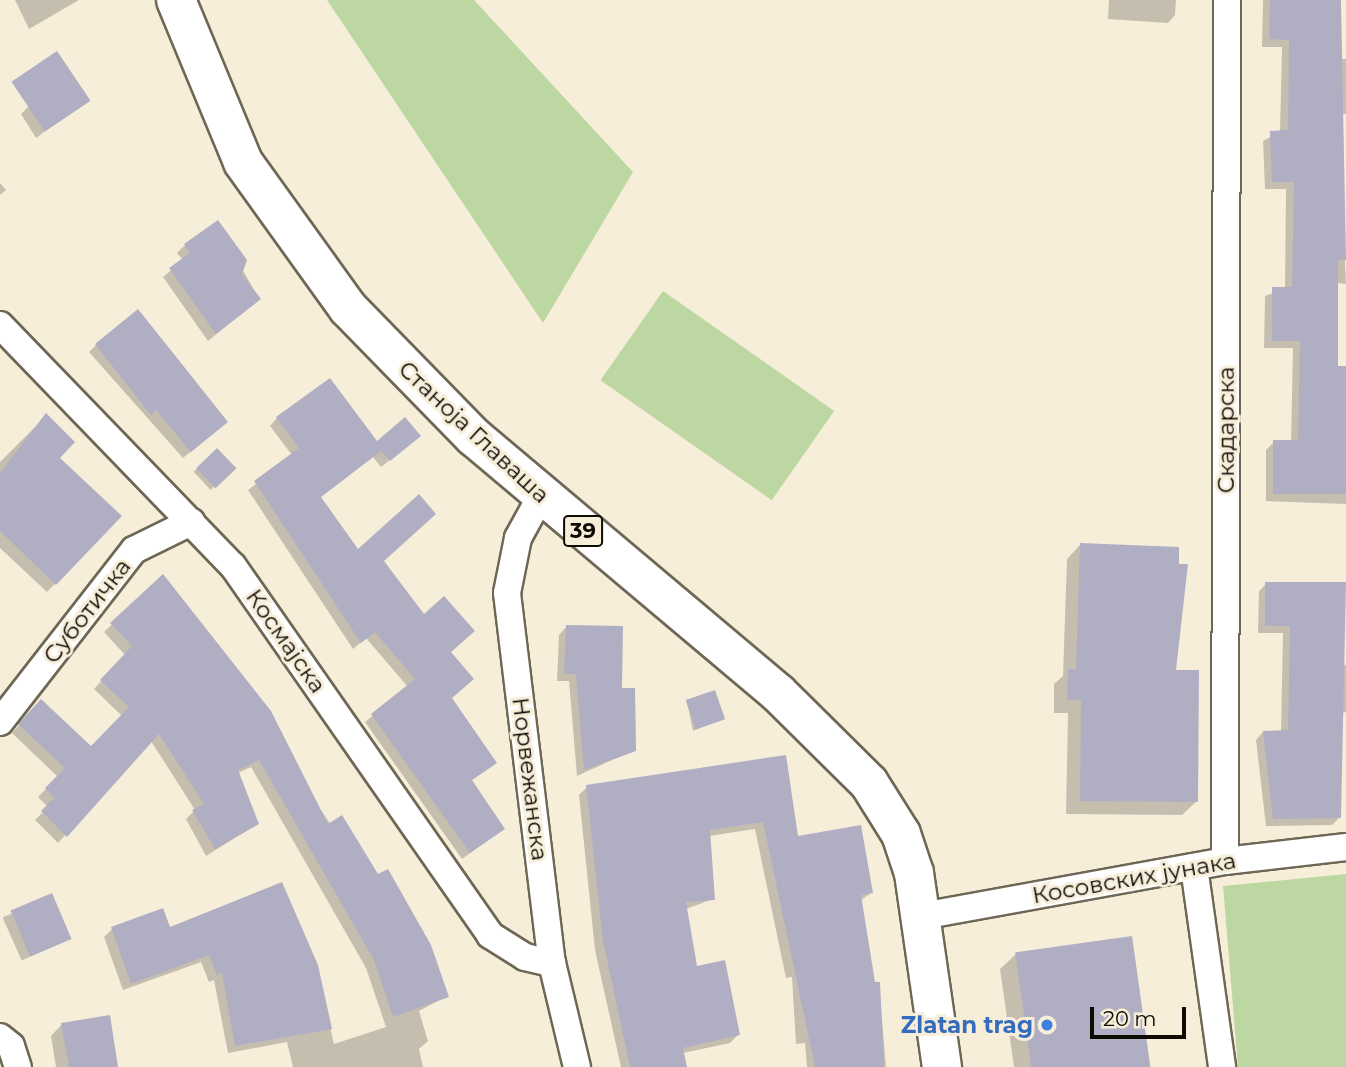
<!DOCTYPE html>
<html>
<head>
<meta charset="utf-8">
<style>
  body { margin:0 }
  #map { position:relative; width:1346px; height:1067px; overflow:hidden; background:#f7eeda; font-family:Montserrat,sans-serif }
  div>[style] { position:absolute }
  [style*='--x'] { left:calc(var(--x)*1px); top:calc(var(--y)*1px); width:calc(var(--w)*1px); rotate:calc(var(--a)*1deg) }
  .green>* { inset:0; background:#bdd7a2; transform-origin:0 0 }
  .shadow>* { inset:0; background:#0003; transform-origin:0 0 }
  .building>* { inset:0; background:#b0aec2; transform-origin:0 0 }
  .roads { filter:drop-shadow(2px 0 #6e6755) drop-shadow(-2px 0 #6e6755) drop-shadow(0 2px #6e6755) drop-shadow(0 -2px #6e6755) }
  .minor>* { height:26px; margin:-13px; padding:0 13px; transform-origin:13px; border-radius:13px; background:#fff }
  .primary>* { height:38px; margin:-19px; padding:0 19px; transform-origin:19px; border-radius:19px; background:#fff }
  .dots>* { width:19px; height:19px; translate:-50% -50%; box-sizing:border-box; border:4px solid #f7eeda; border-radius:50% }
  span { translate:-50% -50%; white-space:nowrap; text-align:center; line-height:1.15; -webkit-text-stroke:6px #f7eeda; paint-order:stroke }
  .shield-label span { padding:2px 5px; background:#f7eeda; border:2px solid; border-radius:5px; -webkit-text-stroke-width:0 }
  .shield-label { font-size:21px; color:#0e0b05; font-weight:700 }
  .street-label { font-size:23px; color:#0e0b05 }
  .shop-label { font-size:23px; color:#366cbe; font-weight:700 }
  .right { translate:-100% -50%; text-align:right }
  .scale { position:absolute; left:1090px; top:1007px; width:96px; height:32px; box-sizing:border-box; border:4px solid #0e0b05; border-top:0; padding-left:9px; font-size:21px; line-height:24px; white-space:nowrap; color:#0e0b05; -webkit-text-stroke:5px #f7eeda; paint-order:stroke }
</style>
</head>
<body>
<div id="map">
  <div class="green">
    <div style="clip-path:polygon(327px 0,474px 0,633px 172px,543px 323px)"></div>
    <div style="left:663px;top:291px;width:209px;height:109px;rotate:35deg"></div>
    <div style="clip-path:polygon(1346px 874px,1346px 1067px,1238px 1067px,1223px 886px)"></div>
  </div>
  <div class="shadow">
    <div style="clip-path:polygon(15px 0,79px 0,29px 29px)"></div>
    <div style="clip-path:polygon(1109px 0,1176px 0,1175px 15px,1168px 23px,1108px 19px)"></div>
    <div style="clip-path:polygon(1263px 0,1339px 0,1337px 59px,1346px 59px,1346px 114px,1338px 114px,1346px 284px,1336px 283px,1336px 368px,1346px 368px,1346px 504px,1266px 501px,1266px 450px,1274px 442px,1291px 442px,1293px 348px,1264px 348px,1265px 296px,1285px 289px,1286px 189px,1265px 189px,1263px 141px,1280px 132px,1282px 47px,1262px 47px)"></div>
    <div style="clip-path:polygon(88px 100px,36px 138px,21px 114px,28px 107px)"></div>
    <div style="clip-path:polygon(0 183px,6px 190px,0 195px)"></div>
    <div style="clip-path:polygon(185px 245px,240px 265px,259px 299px,208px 341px,163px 277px,183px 260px,177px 253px)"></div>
    <div style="clip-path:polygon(96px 345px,218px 429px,183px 458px,89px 352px)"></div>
    <div style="clip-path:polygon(46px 416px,57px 458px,119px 516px,47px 592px,0 548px,0 462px)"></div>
    <div style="clip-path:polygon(277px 418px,376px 443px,411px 443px,381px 467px,373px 457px,319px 498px,358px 552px,382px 561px,449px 652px,450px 698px,495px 763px,471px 781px,503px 829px,462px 859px,365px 722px,408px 687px,366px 638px,353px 649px,248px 490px,292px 455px,270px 426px)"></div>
    <div style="left:217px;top:450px;width:25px;height:32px;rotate:47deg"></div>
    <div style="clip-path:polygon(1080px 545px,1186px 566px,1174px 671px,1196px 802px,1182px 815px,1066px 814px,1068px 713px,1054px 713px,1054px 684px,1063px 676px,1067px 559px)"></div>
    <div style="clip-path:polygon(163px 577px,447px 996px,419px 1011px,428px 1041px,419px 1049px,423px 1067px,293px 1067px,287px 1042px,228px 1053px,214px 980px,209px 982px,201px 962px,123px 990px,104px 937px,112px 929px,169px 930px,316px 965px,334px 1044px,386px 1027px,366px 968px,251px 767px,238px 773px,257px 824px,206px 856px,186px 819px,195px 810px,151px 741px,58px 843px,35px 820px,48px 807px,38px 797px,58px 777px,12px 733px,34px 709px,91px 748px,122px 716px,94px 689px,125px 655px,104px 632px)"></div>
    <div style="clip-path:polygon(1266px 584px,1346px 666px,1346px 712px,1339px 714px,1340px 817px,1332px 825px,1266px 826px,1256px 740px,1263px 732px,1281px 732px,1283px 633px,1258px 633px,1259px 591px)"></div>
    <div style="clip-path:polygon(566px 627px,620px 690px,634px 750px,577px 776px,569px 681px,557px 681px,559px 635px)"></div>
    <div style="clip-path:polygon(687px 702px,723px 718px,693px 731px)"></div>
    <div style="clip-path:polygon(784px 757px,797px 838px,871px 893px,860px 901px,874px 984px,879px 984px,886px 1067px,807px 1067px,805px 1043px,796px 1044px,792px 977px,786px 978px,755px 829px,709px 836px,713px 899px,686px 909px,696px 968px,738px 1035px,730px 1043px,683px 1053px,686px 1067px,621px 1067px,595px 950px,579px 795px,587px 787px)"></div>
    <div style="left:51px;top:896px;width:47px;height:53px;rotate:66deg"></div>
    <div style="clip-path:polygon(1016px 954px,1148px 1067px,1014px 1067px,1000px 969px)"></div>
    <div style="clip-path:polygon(62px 1024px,116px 1067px,56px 1067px,51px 1036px)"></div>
  </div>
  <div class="building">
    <div style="clip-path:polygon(1270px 0,1341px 0,1346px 260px,1338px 260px,1338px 366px,1346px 366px,1346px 494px,1273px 494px,1273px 440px,1298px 440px,1300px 341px,1272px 341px,1272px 287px,1292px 287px,1294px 182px,1272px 182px,1270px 131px,1288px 130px,1289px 40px,1269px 39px)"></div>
    <div style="left:57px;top:51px;width:60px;height:55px;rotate:56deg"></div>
    <div style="clip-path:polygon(218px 220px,247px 260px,242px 274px,261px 299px,216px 334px,169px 268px,190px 253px,184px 244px)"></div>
    <div style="clip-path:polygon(138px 309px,228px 422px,191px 452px,156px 410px,151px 415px,95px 344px)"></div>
    <div style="clip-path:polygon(330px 378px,377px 441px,405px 417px,421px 436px,390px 461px,381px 451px,321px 497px,358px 549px,419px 494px,436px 514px,384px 561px,424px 614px,444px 596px,475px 631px,451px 652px,474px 679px,452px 698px,497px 763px,472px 780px,505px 829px,470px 853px,371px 714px,415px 679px,375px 632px,361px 643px,254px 481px,299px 448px,276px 417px)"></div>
    <div style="clip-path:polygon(46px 413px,75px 442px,60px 458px,122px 516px,56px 585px,0 531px,0 473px)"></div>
    <div style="left:217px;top:448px;width:28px;height:29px;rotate:46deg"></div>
    <div style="clip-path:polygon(1080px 543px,1179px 547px,1179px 564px,1188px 564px,1176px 670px,1199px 670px,1198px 802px,1080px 801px,1081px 700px,1067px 700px,1068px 669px,1076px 669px)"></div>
    <div style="clip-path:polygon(163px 574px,271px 711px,328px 824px,342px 815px,378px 874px,388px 869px,431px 945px,449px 997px,393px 1017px,374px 960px,259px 760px,238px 770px,259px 824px,215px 849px,192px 810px,204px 804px,159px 734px,67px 837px,41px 811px,54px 798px,45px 788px,65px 768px,18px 724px,41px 699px,91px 746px,129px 707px,100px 680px,132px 646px,110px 623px)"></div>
    <div style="clip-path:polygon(1265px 582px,1346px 582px,1341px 818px,1273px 819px,1263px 731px,1288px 730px,1290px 626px,1265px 626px)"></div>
    <div style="clip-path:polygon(566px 625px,623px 626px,622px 688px,635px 688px,636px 751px,584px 770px,576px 674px,564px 674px)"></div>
    <div style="left:715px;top:690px;width:31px;height:31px;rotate:71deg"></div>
    <div style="clip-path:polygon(786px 755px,798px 836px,861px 825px,873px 893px,861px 895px,875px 982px,880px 982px,884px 1067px,815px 1067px,763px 822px,710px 830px,715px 900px,686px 902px,697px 966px,725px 960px,740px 1035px,683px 1048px,687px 1067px,630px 1067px,603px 941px,586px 785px)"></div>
    <div style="clip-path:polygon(282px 882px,318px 965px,332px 1029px,235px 1046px,222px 973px,217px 975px,209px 955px,131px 984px,111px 927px,163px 908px,170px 927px)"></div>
    <div style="left:52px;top:893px;width:50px;height:45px;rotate:67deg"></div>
    <div style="left:1132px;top:936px;width:132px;height:118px;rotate:82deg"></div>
    <div style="clip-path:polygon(110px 1015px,118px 1067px,69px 1067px,61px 1023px)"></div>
  </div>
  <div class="roads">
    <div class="minor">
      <div style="--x:0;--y:325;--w:335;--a:46"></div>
      <div style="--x:233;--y:566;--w:450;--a:55.1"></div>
      <div style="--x:490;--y:935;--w:41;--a:32.2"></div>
      <div style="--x:525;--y:957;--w:28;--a:13"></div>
      <div style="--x:541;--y:496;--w:48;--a:118.7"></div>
      <div style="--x:518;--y:538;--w:56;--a:101.3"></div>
      <div style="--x:507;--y:593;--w:373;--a:83.1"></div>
      <div style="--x:552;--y:963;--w:107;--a:76.5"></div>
      <div style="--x:0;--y:722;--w:218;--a:-52.1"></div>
      <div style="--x:134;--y:550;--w:64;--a:-26.2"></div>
      <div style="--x:1225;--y:861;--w:861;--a:-89.87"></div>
      <div style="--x:1194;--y:867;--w:202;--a:82"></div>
      <div style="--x:922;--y:916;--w:308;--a:-10.3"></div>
      <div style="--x:1225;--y:861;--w:122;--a:-6.6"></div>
      <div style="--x:0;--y:1037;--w:14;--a:39"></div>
      <div style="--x:11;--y:1046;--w:22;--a:72"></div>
    </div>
    <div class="primary">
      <div style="--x:176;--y:0;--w:175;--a:67.5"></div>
      <div style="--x:243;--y:162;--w:180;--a:54.3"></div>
      <div style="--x:348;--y:308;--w:180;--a:45.7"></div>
      <div style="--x:474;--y:437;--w:397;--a:40.1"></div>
      <div style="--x:778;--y:693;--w:128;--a:44.7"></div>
      <div style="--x:869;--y:783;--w:60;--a:57.9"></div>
      <div style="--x:901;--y:834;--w:41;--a:71.6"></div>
      <div style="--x:914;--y:873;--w:196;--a:81.8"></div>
    </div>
  </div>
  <div class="dots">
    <div style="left:1047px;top:1025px;background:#3f7fe0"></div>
  </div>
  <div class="shield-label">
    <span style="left:583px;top:531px">39</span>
  </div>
  <div class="street-label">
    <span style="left:1226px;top:430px;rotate:-90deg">Скадарска</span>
    <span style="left:474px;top:432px;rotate:43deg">Станоја Главаша</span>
    <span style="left:87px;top:611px;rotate:-52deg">Суботичка</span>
    <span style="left:286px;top:641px;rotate:55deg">Космајска</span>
    <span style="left:530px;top:779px;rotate:83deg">Норвежанска</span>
    <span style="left:1134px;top:878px;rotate:-10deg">Косовских јунака</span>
  </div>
  <div class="shop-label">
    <span class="right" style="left:1033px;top:1025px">Zlatan trag</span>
  </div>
  <div class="scale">20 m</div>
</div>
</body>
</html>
